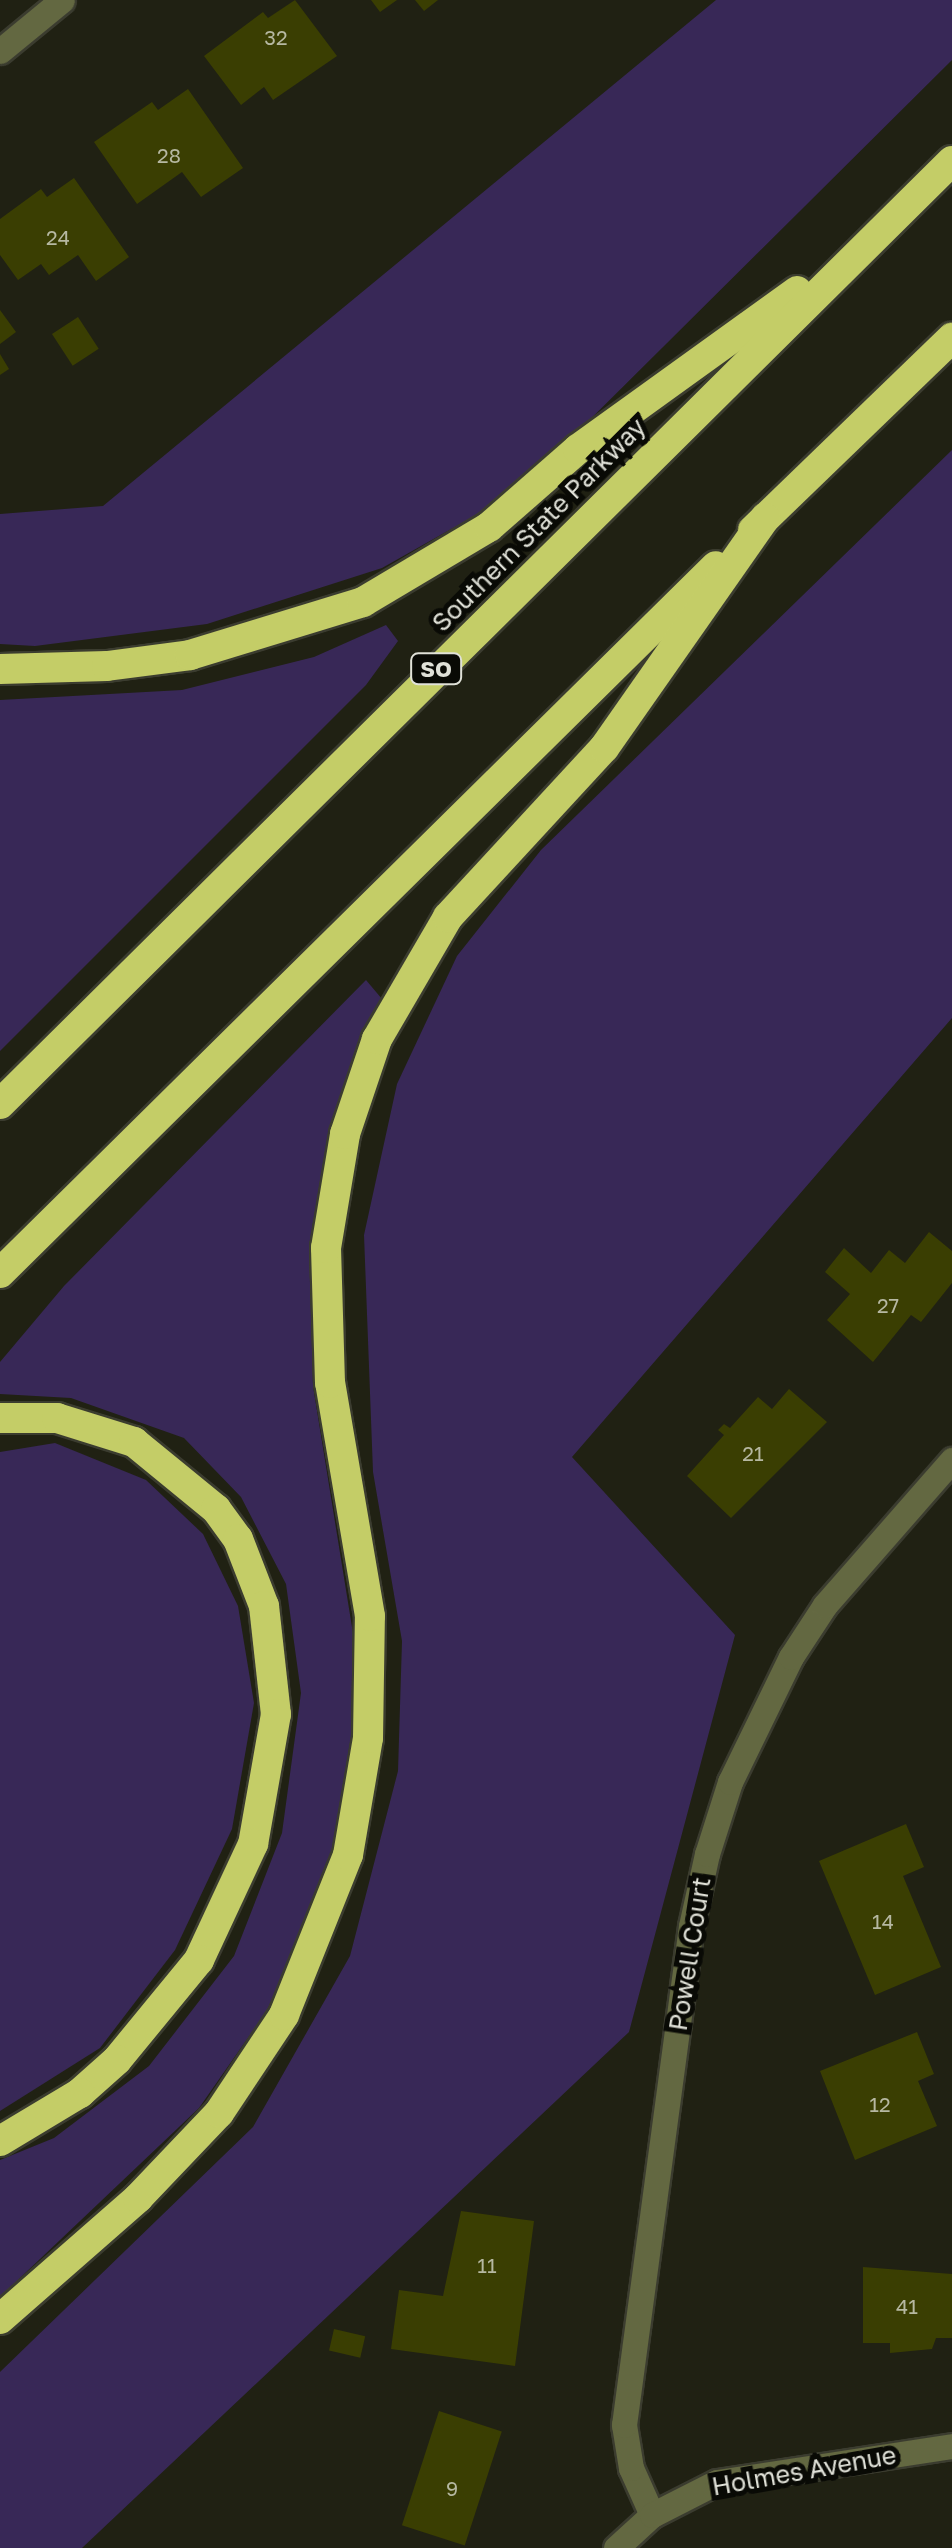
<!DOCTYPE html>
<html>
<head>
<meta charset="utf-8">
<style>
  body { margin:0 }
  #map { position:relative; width:952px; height:2548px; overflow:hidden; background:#202113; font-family:"Golos Text",sans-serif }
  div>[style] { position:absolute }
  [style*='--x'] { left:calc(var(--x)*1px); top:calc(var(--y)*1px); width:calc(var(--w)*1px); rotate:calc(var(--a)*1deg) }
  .green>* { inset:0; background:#382857 }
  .building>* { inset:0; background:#3a3e02; transform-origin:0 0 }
  .roads { filter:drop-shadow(2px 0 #3b3c2f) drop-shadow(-2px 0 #3b3c2f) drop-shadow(0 2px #3b3c2f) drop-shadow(0 -2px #3b3c2f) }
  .minor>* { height:25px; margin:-12.5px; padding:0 12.5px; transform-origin:12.5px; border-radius:12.5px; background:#636841 }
  .motorway>* { height:30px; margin:-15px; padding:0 15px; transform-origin:15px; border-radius:15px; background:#c4cd67 }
  span { translate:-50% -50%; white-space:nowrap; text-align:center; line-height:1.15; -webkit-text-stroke:10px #090a05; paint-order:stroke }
  .number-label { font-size:20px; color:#b6b8a2 }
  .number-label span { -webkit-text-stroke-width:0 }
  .shield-label span { padding:2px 8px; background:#090a05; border:2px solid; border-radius:8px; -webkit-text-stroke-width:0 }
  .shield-label { font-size:22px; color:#e0e1d8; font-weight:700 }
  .street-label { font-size:25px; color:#e0e1d8 }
</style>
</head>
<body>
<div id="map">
  <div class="green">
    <div style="clip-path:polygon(716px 0,952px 0,952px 60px,517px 492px,382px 568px,207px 624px,35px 646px,0 644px,0 514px,103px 506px)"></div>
    <div style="clip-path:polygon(952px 450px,952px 1018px,572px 1457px,735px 1635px,629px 2032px,82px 2548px,0 2548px,0 2372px,253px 2127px,350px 1956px,398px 1771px,402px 1641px,373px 1472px,364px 1235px,397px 1084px,457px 956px,541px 850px)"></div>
    <div style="clip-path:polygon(386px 625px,398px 641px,366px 685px,0 1051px,0 700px,182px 690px,314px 657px)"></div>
    <div style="clip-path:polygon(366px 980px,382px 999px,350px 1077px,312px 1227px,313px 1386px,357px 1658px,352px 1756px,324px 1890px,266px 2012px,199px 2108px,0 2297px,0 2160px,54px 2138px,149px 2066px,234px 1956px,282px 1833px,301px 1693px,286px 1584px,241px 1497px,184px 1438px,71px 1398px,0 1394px,0 1362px,64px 1286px)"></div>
    <div style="clip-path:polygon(55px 1443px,146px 1480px,203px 1534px,238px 1606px,254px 1703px,232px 1829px,175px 1950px,100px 2048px,0 2111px,0 1452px)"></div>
  </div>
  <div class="building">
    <div style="clip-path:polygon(295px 0,337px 56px,273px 100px,264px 87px,241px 105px,204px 56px,263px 12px,268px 18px)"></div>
    <div style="clip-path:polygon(371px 0,397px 0,380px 12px)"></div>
    <div style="clip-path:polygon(415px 0,438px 0,424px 11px)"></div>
    <div style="clip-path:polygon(188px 89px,243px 168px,201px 197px,182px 172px,137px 204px,94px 142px,152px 102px,158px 110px)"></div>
    <div style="clip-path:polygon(74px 178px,129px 257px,96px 281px,78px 255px,49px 275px,41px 264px,18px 280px,0 255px,0 219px,41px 189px,47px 197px)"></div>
    <div style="clip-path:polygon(0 310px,16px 332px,0 344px)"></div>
    <div style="left:78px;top:317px;width:38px;height:31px;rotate:57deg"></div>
    <div style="clip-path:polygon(0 354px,9px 369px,0 375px)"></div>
    <div style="clip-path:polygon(929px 1232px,952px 1251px,952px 1283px,921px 1322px,911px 1315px,873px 1362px,827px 1320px,850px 1294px,825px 1272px,844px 1248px,871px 1273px,889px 1250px,905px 1263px)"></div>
    <div style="clip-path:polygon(789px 1389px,827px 1422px,731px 1518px,687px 1476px,724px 1435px,718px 1430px,724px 1424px,730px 1428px,758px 1397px,772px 1409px)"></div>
    <div style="clip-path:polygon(906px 1824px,924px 1867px,903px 1876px,941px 1967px,875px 1995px,819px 1861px)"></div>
    <div style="clip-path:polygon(917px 2032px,934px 2074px,918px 2081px,937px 2126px,855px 2160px,820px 2071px)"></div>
    <div style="clip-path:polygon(461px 2211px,534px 2221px,515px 2366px,391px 2349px,399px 2290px,443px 2296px)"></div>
    <div style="clip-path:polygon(863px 2267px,952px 2274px,952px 2338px,936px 2338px,932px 2349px,890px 2353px,890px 2343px,863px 2343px)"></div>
    <div style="left:334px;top:2329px;width:32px;height:22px;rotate:13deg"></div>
    <div style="left:439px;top:2411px;width:66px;height:120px;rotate:18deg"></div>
  </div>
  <div class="roads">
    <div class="minor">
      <div style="--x:0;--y:51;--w:80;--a:-39.4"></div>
      <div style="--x:652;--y:2515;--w:51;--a:-114.1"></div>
      <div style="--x:631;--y:2468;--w:44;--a:-99.2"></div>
      <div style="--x:624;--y:2425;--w:503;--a:-82.35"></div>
      <div style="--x:691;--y:1926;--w:74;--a:-77.5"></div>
      <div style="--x:707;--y:1854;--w:76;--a:-72.3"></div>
      <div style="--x:730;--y:1782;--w:139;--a:-64"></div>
      <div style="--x:791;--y:1657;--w:62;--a:-56.8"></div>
      <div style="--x:825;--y:1605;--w:193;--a:-48.8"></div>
      <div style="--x:616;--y:2548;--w:49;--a:-42.5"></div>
      <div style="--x:652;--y:2515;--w:73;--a:-26.9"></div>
      <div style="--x:717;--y:2482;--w:238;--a:-8.7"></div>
    </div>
    <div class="motorway">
      <div style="--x:753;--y:530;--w:277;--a:-44"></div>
      <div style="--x:0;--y:669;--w:107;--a:-1.6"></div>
      <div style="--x:107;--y:666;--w:84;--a:-7.5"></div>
      <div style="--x:190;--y:655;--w:181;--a:-17"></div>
      <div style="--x:363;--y:602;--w:147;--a:-30.8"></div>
      <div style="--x:489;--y:527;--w:118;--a:-41.2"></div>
      <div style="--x:578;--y:449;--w:270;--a:-35.8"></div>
      <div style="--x:0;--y:1104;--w:1340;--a:-44.73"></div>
      <div style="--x:0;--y:1273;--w:1006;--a:-44.64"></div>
      <div style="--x:0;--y:1418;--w:57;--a:0"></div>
      <div style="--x:57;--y:1418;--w:81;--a:17.3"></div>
      <div style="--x:134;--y:1442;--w:106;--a:39.3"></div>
      <div style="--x:216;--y:1509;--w:37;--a:54"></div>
      <div style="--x:238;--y:1539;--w:72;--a:68.8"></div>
      <div style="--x:264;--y:1606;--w:109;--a:83.7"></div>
      <div style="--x:276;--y:1714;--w:132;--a:100"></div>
      <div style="--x:253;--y:1844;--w:128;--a:115"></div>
      <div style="--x:199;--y:1960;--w:129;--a:129.4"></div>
      <div style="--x:117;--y:2060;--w:50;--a:138.3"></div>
      <div style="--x:80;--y:2093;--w:93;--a:149"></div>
      <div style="--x:0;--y:2319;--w:184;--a:-41.2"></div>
      <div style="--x:138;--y:2198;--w:117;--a:-46.4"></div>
      <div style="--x:219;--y:2113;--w:118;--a:-56.4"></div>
      <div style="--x:284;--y:2015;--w:172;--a:-68.2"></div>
      <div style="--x:348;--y:1855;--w:119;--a:-80.3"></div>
      <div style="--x:368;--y:1738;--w:122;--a:-89.1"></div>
      <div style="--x:370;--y:1616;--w:236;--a:-99.7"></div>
      <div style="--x:330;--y:1383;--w:135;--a:-91.7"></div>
      <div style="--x:326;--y:1248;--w:116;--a:-80.5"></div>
      <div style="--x:345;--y:1134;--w:100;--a:-71.4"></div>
      <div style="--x:377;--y:1039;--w:141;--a:-59.8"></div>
      <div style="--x:448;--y:917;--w:230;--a:-47.3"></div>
      <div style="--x:604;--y:748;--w:281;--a:-55"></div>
    </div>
  </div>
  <div class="number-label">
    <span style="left:276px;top:37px">32</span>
    <span style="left:169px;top:155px">28</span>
    <span style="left:58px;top:237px">24</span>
    <span style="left:888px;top:1305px">27</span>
    <span style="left:753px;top:1453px">21</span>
    <span style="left:883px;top:1921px">14</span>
    <span style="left:880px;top:2104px">12</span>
    <span style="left:487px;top:2265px">11</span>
    <span style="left:907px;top:2306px">41</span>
    <span style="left:452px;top:2488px">9</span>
  </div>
  <div class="shield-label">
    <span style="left:436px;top:669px">SO</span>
  </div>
  <div class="street-label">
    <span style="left:539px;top:525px;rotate:-45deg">Southern State Parkway</span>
    <span style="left:690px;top:1954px;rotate:-81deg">Powell Court</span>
    <span style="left:804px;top:2471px;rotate:-10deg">Holmes Avenue</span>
  </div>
</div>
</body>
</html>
